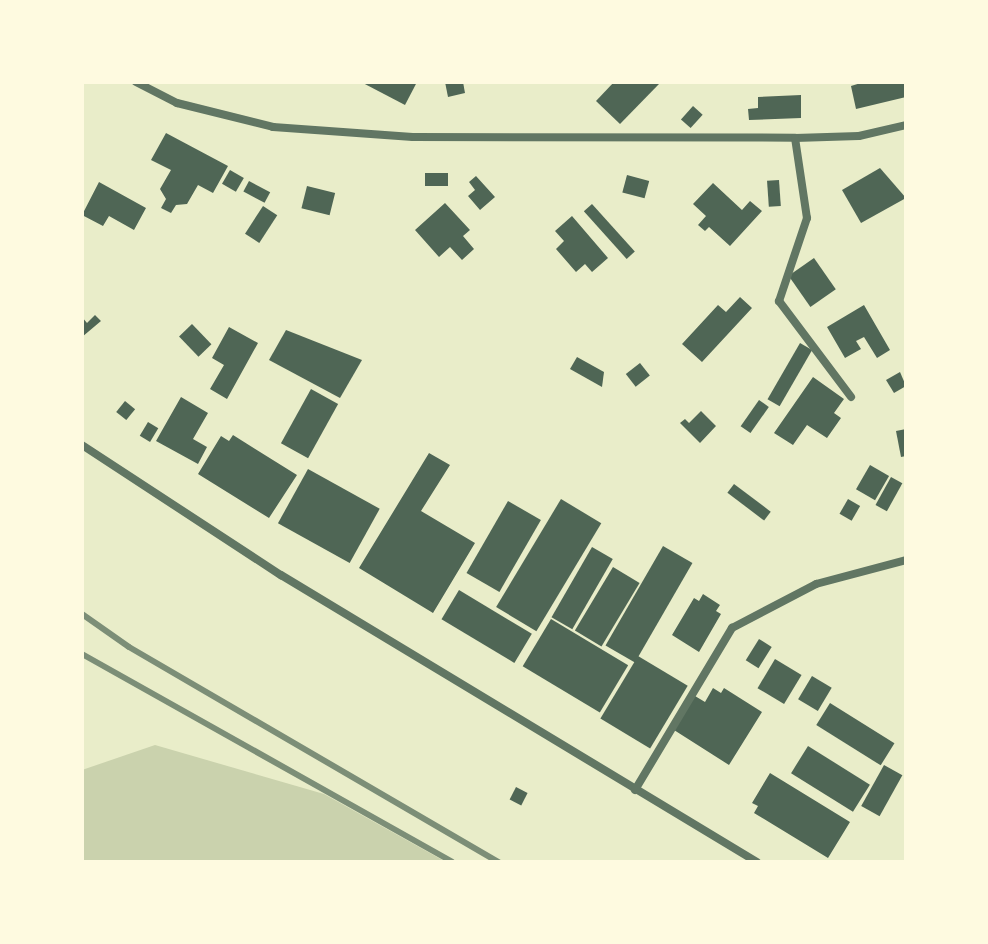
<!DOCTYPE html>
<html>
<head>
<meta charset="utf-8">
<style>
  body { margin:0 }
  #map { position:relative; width:988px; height:944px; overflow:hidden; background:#e9edc9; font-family:Helvetica,sans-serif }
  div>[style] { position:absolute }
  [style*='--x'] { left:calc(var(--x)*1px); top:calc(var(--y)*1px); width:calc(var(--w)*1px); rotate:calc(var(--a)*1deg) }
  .green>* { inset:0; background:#cad2ad }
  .building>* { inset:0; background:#4f6655; transform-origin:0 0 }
  .minor>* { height:8px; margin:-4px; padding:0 4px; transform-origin:4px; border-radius:4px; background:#617663 }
  .rail>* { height:6px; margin:-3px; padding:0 3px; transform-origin:3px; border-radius:3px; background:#7c8e77 }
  span { translate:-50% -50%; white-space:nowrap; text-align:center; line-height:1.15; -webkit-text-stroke:8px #fefae0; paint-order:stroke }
  .frame { position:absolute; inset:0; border:84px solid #fefae0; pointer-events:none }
</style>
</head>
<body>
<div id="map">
  <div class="green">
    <div style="clip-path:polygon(155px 745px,324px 794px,446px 862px,82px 862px,82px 770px)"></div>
  </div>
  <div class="building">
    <div style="clip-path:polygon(361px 82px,417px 82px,405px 105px)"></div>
    <div style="clip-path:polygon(445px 82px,463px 82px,465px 93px,448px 97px)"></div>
    <div style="clip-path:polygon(614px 82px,656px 82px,659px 84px,620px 124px,596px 101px)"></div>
    <div style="clip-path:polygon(864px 82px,904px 82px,906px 97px,856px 109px,851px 86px)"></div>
    <div style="clip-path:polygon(801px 95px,801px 118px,749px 120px,748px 109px,758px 108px,758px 97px)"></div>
    <div style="left:693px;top:106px;width:13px;height:18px;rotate:42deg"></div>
    <div style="clip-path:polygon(166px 133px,228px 166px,213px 193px,198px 185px,187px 204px,176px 205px,171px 213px,161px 208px,166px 199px,160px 189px,171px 170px,151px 160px)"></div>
    <div style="clip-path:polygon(880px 168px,906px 198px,861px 223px,842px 190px)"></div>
    <div style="left:230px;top:170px;width:16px;height:16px;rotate:30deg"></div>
    <div style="left:448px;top:173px;width:13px;height:23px;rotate:90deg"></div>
    <div style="left:627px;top:175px;width:23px;height:18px;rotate:15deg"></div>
    <div style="clip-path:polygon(476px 176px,495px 197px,480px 210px,468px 196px,475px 190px,469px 182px)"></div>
    <div style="left:779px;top:180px;width:26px;height:12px;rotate:86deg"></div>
    <div style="left:249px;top:181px;width:24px;height:12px;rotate:28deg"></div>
    <div style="clip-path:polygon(99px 182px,146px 208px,134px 230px,109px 216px,103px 226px,82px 215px)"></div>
    <div style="clip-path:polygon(713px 183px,742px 210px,750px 201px,762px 211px,730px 246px,709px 227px,705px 231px,698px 225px,706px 216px,693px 204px)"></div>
    <div style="left:307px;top:186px;width:29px;height:23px;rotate:14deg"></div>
    <div style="clip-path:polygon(445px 203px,470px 230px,463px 236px,474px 249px,462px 260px,450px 247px,439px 257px,415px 230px)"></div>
    <div style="left:592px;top:204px;width:64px;height:11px;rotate:48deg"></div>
    <div style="left:263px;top:206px;width:17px;height:33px;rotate:33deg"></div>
    <div style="clip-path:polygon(572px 216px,608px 258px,592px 272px,585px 264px,576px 272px,556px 249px,564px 241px,555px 231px)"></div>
    <div style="left:814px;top:258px;width:38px;height:31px;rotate:55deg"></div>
    <div style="clip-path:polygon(740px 297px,752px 308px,702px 362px,682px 344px,718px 305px,726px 312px)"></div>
    <div style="clip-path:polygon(864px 305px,890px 350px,877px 358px,864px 337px,856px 341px,861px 349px,845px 358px,827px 327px)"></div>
    <div style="clip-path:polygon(95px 315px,101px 321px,82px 337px,82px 317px,87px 323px)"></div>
    <div style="left:192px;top:324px;width:28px;height:18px;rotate:46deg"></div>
    <div style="clip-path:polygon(229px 327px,258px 343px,227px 399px,210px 389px,224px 365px,212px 358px)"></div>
    <div style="clip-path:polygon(286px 330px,362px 360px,340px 398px,269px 360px)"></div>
    <div style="left:800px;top:343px;width:14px;height:65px;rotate:30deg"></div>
    <div style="clip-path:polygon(577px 357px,604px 372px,602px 387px,570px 369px)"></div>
    <div style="left:640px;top:363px;width:16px;height:18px;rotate:52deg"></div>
    <div style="clip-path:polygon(900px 372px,906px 386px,894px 393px,886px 380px)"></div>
    <div style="clip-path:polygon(813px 377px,844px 399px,834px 413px,841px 418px,827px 438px,807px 425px,793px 445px,774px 433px)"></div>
    <div style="left:311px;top:389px;width:31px;height:62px;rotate:29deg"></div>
    <div style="clip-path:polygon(181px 397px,208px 413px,193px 439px,207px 447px,198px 464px,156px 441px)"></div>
    <div style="left:759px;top:400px;width:12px;height:32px;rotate:35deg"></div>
    <div style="left:125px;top:401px;width:13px;height:14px;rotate:39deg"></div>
    <div style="clip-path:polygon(701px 411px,716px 426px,700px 443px,680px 423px,685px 419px,689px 423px)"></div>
    <div style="left:148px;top:422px;width:12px;height:16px;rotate:31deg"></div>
    <div style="clip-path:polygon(906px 429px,906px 456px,901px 457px,896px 431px)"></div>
    <div style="clip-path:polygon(233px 435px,297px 475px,269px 518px,198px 474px,221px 436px,229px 441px)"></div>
    <div style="clip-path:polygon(429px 453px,450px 465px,421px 511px,475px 543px,433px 613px,359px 568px)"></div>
    <div style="left:870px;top:465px;width:22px;height:28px;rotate:30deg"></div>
    <div style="left:308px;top:469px;width:82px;height:62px;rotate:29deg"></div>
    <div style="left:891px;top:477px;width:13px;height:32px;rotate:29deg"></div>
    <div style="left:734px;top:484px;width:46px;height:11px;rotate:37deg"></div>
    <div style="left:561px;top:499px;width:47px;height:126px;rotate:31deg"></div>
    <div style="left:848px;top:499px;width:14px;height:17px;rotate:30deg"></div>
    <div style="left:508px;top:501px;width:38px;height:83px;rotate:30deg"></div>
    <div style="left:663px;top:546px;width:34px;height:115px;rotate:30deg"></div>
    <div style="left:592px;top:547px;width:24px;height:81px;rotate:30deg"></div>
    <div style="left:613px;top:567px;width:31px;height:74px;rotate:31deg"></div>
    <div style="left:459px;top:590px;width:85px;height:34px;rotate:31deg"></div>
    <div style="clip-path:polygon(703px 594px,720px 605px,716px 611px,721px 614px,699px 652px,672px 635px,694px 598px,699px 601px)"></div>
    <div style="left:551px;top:619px;width:90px;height:55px;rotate:31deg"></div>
    <div style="left:759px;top:639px;width:15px;height:25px;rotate:32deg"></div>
    <div style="left:638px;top:656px;width:58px;height:73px;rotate:31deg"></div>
    <div style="left:775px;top:659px;width:31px;height:34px;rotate:31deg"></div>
    <div style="left:812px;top:676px;width:23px;height:27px;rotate:31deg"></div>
    <div style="clip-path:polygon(713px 688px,721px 693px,724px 688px,762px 712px,729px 765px,674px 730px,695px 696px,705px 702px)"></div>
    <div style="left:830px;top:703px;width:76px;height:26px;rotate:32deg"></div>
    <div style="left:808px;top:746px;width:73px;height:32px;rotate:32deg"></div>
    <div style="left:884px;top:765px;width:21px;height:47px;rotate:29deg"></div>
    <div style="clip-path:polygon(770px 773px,850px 822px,828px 858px,754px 813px,758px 806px,752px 803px)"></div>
    <div style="left:516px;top:787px;width:13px;height:14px;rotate:27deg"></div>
  </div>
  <div class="minor">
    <div style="--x:136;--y:82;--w:46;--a:27.1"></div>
    <div style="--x:177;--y:103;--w:99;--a:14"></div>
    <div style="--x:273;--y:127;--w:140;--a:4.1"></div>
    <div style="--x:413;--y:137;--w:382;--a:0.1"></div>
    <div style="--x:795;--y:138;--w:64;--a:-1.8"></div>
    <div style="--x:859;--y:136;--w:48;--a:-13.2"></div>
    <div style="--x:795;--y:138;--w:81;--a:81.5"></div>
    <div style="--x:807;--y:218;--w:88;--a:108.6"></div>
    <div style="--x:779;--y:301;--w:120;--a:53.1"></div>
    <div style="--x:82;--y:445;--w:238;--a:33.2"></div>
    <div style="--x:281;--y:575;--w:556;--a:31.09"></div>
    <div style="--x:635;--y:790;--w:189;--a:-59.1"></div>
    <div style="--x:732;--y:628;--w:95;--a:-27.6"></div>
    <div style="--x:816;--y:584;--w:93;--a:-14.9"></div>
  </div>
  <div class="rail">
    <div style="--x:82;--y:614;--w:57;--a:35.1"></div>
    <div style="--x:129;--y:647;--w:428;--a:30.2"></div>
    <div style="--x:82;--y:654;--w:424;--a:29.3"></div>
  </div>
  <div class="frame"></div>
</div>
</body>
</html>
